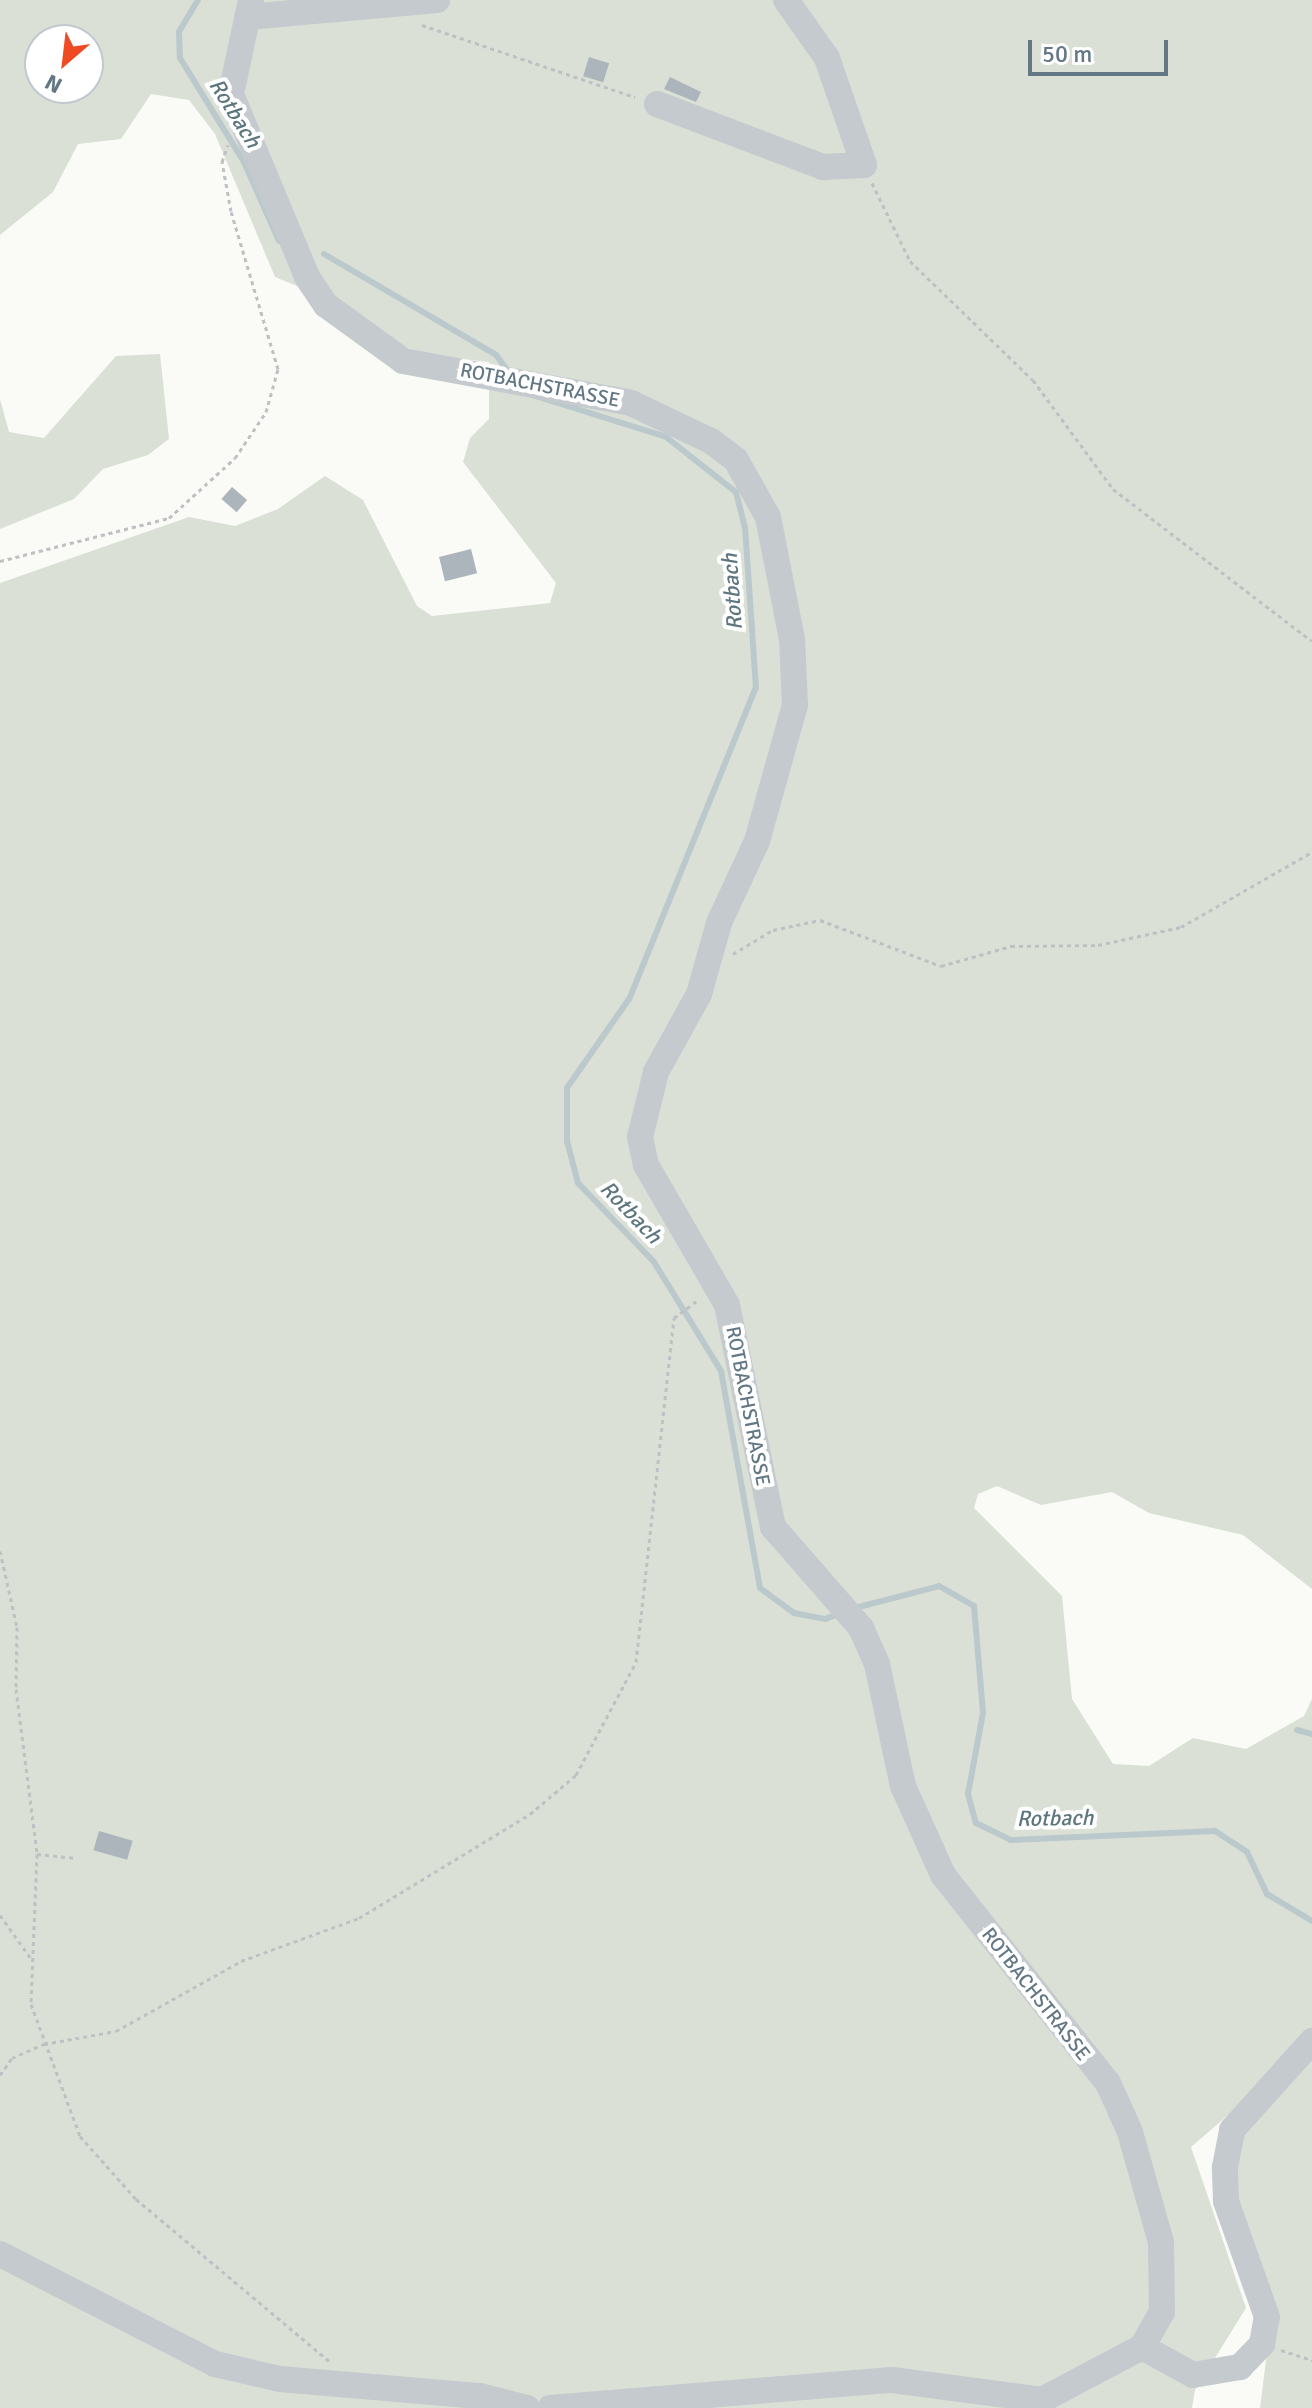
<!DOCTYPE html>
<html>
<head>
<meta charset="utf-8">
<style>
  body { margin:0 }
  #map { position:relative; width:1312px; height:2408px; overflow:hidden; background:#fafaf7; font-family:Signika,sans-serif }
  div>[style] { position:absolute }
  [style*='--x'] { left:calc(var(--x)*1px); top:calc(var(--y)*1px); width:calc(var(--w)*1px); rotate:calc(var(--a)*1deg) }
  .green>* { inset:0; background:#dae0d6 }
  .stream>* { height:6px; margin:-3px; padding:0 3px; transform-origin:3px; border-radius:3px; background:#bbc9cc }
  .building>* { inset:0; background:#abb5bb; transform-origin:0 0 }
  .path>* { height:3px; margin-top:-1.5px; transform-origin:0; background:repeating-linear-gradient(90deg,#bdc1c3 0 4px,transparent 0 8px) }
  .minor>* { height:26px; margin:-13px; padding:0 13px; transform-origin:13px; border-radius:13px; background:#c5cace }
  span { translate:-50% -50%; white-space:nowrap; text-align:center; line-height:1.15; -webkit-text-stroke:8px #fff; paint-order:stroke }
  .street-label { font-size:20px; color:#637784 }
  .water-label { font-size:22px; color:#5e767e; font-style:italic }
  .north { position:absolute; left:24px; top:24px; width:80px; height:80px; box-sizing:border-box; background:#fff; border:2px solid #c1c9ce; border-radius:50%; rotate:208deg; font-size:22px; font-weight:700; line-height:32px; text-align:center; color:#637784 }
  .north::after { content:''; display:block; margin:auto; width:28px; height:36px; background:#ee4a23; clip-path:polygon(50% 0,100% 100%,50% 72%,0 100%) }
  .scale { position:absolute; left:1028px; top:40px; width:140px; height:36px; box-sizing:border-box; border:4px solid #637784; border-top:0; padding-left:10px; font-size:24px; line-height:28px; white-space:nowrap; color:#637784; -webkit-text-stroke:6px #fff; paint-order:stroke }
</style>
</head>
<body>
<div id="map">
  <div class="green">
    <div style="clip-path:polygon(evenodd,0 0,1312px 0,1312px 1589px,1243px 1535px,1149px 1513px,1112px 1492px,1041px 1505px,997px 1486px,978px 1494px,974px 1508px,1062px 1596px,1072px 1699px,1113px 1764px,1149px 1766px,1193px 1738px,1246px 1749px,1304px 1716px,1312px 1699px,1312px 2043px,1191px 2147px,1246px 2308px,1195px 2390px,1192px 2408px,0 2408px,0 583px,189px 517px,235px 526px,278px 509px,325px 476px,363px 500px,417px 606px,432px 616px,550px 603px,556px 583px,463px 462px,470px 438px,489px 419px,489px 362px,425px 355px,379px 337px,344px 305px,275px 277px,215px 134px,189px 100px,151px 94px,121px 139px,78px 144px,53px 192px,0 235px,0 0,40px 40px,88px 40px,88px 88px,40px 88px,40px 40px)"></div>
    <div style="clip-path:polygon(160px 354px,169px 439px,148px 455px,103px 469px,74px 499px,0 529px,0 399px,9px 432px,44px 438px,116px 356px)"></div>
    <div style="clip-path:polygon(1312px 2058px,1312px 2408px,1260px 2408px,1268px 2344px,1235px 2210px,1239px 2130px)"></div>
  </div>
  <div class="stream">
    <div style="--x:198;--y:0;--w:37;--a:121"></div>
    <div style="--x:179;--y:32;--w:26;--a:88"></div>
    <div style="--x:180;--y:58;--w:122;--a:58.4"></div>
    <div style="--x:244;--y:162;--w:86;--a:66.1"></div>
    <div style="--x:324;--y:254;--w:199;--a:30.4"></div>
    <div style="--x:496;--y:355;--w:21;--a:53"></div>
    <div style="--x:526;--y:393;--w:147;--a:17.4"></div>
    <div style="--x:666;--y:437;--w:89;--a:38.2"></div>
    <div style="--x:736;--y:492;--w:36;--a:76"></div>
    <div style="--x:745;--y:527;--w:160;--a:86.1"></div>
    <div style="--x:756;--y:687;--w:337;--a:112.1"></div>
    <div style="--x:629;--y:999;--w:108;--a:124.9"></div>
    <div style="--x:567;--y:1088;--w:53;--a:90"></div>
    <div style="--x:567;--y:1141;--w:43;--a:75.3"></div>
    <div style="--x:578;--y:1183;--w:110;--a:46.1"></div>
    <div style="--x:654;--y:1262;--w:128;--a:58.4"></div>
    <div style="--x:721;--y:1371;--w:220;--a:79.8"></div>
    <div style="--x:760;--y:1588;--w:42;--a:36.3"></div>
    <div style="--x:794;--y:1613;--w:32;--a:11"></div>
    <div style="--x:825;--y:1619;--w:17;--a:-21"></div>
    <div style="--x:851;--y:1609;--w:91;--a:-14.6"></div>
    <div style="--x:939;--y:1586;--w:40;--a:29.7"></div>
    <div style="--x:974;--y:1606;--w:107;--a:85.2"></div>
    <div style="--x:983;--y:1713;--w:82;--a:100.5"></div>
    <div style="--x:968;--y:1794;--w:30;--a:75"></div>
    <div style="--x:976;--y:1823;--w:39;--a:26"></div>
    <div style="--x:1011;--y:1840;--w:204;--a:-2.5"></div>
    <div style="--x:1215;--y:1831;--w:38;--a:33"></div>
    <div style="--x:1247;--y:1852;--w:47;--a:64.5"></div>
    <div style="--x:1267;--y:1894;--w:52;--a:31"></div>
    <div style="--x:1297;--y:1730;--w:16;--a:15"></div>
  </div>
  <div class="building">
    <div style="left:589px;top:57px;width:21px;height:20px;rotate:17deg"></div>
    <div style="clip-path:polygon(670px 77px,701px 92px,696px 102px,664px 89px)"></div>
    <div style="left:232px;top:487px;width:20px;height:16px;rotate:41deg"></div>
    <div style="left:471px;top:549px;width:25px;height:33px;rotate:76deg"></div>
    <div style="left:99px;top:1831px;width:35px;height:20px;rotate:16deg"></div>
  </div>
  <div class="path">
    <div style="--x:422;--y:25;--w:225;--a:18.7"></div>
    <div style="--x:872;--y:183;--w:87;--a:64"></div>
    <div style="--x:910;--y:261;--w:171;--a:44.1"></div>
    <div style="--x:1033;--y:380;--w:135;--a:53.7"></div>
    <div style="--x:1113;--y:489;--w:250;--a:37.4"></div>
    <div style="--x:0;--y:561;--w:174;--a:-14.3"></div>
    <div style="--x:169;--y:518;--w:89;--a:-42.3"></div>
    <div style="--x:235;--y:458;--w:55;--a:-56"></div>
    <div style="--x:266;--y:412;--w:45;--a:-74.4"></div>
    <div style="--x:278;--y:369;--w:165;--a:-106.6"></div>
    <div style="--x:231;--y:211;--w:50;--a:-100.4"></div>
    <div style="--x:222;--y:162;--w:18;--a:-71"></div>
    <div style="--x:733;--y:954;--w:47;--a:-31"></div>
    <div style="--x:773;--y:930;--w:48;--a:-12"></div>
    <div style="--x:820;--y:920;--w:129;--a:20.8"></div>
    <div style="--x:941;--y:966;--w:73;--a:-15.9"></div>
    <div style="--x:1011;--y:946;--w:87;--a:-0.7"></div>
    <div style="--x:1098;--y:945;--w:85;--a:-12.2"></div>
    <div style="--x:1181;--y:927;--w:151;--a:-29.8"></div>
    <div style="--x:0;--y:1551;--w:78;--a:77.4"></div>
    <div style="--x:17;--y:1627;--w:62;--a:90.9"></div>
    <div style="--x:16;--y:1689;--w:166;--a:82.7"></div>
    <div style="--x:37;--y:1854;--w:150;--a:92.3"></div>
    <div style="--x:31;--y:2004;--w:141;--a:69.6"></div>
    <div style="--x:80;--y:2136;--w:84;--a:48.4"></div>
    <div style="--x:136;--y:2199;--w:252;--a:40"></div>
    <div style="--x:37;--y:1854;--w:39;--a:6"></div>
    <div style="--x:0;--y:1915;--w:52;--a:54.5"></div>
    <div style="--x:0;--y:2075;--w:21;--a:-55"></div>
    <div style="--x:12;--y:2058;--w:35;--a:-24"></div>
    <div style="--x:44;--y:2044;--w:73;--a:-10.2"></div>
    <div style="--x:116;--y:2031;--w:143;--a:-29.2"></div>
    <div style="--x:241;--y:1961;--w:126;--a:-20"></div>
    <div style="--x:359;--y:1918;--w:200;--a:-31.3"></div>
    <div style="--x:530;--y:1814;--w:60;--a:-40.3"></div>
    <div style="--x:576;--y:1775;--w:128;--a:-62"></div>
    <div style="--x:636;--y:1662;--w:346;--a:-83.7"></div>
    <div style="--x:674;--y:1318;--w:31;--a:-37"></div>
    <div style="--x:1281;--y:2350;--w:33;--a:18"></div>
  </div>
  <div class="minor">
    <div style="--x:251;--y:0;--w:96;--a:102"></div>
    <div style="--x:231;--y:94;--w:198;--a:67.4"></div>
    <div style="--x:307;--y:277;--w:34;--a:56"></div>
    <div style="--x:326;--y:305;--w:95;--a:36"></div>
    <div style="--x:403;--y:361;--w:232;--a:10.4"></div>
    <div style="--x:631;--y:403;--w:89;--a:25.4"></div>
    <div style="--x:711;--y:441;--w:31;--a:37"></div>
    <div style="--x:736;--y:460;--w:65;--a:60.7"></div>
    <div style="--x:768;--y:517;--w:124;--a:78.9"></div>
    <div style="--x:792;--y:639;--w:66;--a:87.4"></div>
    <div style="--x:795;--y:705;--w:141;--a:105.6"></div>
    <div style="--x:757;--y:841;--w:90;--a:114.9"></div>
    <div style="--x:719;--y:923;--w:74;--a:105.7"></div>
    <div style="--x:699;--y:994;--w:89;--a:118.9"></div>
    <div style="--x:656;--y:1072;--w:67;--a:103.8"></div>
    <div style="--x:640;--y:1137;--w:29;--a:78"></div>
    <div style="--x:646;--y:1165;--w:162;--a:59.9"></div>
    <div style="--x:727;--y:1305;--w:227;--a:78.3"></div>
    <div style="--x:773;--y:1527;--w:134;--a:48.9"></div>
    <div style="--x:861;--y:1628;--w:39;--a:66"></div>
    <div style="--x:877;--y:1664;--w:125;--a:78"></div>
    <div style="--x:903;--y:1786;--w:98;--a:65.8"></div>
    <div style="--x:943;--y:1875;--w:265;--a:51.6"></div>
    <div style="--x:1108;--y:2083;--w:54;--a:65.8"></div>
    <div style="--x:1130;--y:2132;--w:114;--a:74.3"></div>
    <div style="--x:1161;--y:2242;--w:70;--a:89.2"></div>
    <div style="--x:1162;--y:2312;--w:40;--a:119.7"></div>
    <div style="--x:1142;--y:2347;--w:130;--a:152.1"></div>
    <div style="--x:247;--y:17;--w:191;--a:-5.1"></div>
    <div style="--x:657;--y:104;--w:178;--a:20.8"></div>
    <div style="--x:823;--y:167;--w:41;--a:-2.8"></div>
    <div style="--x:864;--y:165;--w:113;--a:-109.1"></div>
    <div style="--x:827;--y:58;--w:71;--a:-125.3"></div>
    <div style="--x:0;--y:2254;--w:242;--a:27.1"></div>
    <div style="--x:215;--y:2364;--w:67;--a:13"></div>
    <div style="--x:280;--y:2379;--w:201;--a:4.9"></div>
    <div style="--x:480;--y:2396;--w:49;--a:14.3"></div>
    <div style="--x:1142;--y:2347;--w:58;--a:28.8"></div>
    <div style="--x:1193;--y:2375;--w:48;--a:-9.7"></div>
    <div style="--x:1240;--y:2367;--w:32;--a:-46"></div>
    <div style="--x:1262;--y:2344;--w:27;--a:-80"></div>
    <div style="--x:1267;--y:2317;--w:123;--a:-109.5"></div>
    <div style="--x:1226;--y:2201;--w:34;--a:-92"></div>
    <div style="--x:1225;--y:2167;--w:38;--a:-79"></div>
    <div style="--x:1232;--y:2130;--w:120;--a:-48"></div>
    <div style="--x:550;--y:2408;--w:343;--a:-4.7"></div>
    <div style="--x:892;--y:2380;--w:152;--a:7.5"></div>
  </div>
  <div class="street-label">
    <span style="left:540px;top:385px;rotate:11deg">ROTBACHSTRASSE</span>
    <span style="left:748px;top:1406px;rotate:79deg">ROTBACHSTRASSE</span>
    <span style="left:1036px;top:1994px;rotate:52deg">ROTBACHSTRASSE</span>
  </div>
  <div class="water-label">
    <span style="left:235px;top:113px;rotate:58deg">Rotbach</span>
    <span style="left:732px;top:592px;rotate:-94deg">Rotbach</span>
    <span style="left:631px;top:1212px;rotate:46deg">Rotbach</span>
    <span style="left:1055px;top:1818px;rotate:-1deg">Rotbach</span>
  </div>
  <div class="north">N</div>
  <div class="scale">50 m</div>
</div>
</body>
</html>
